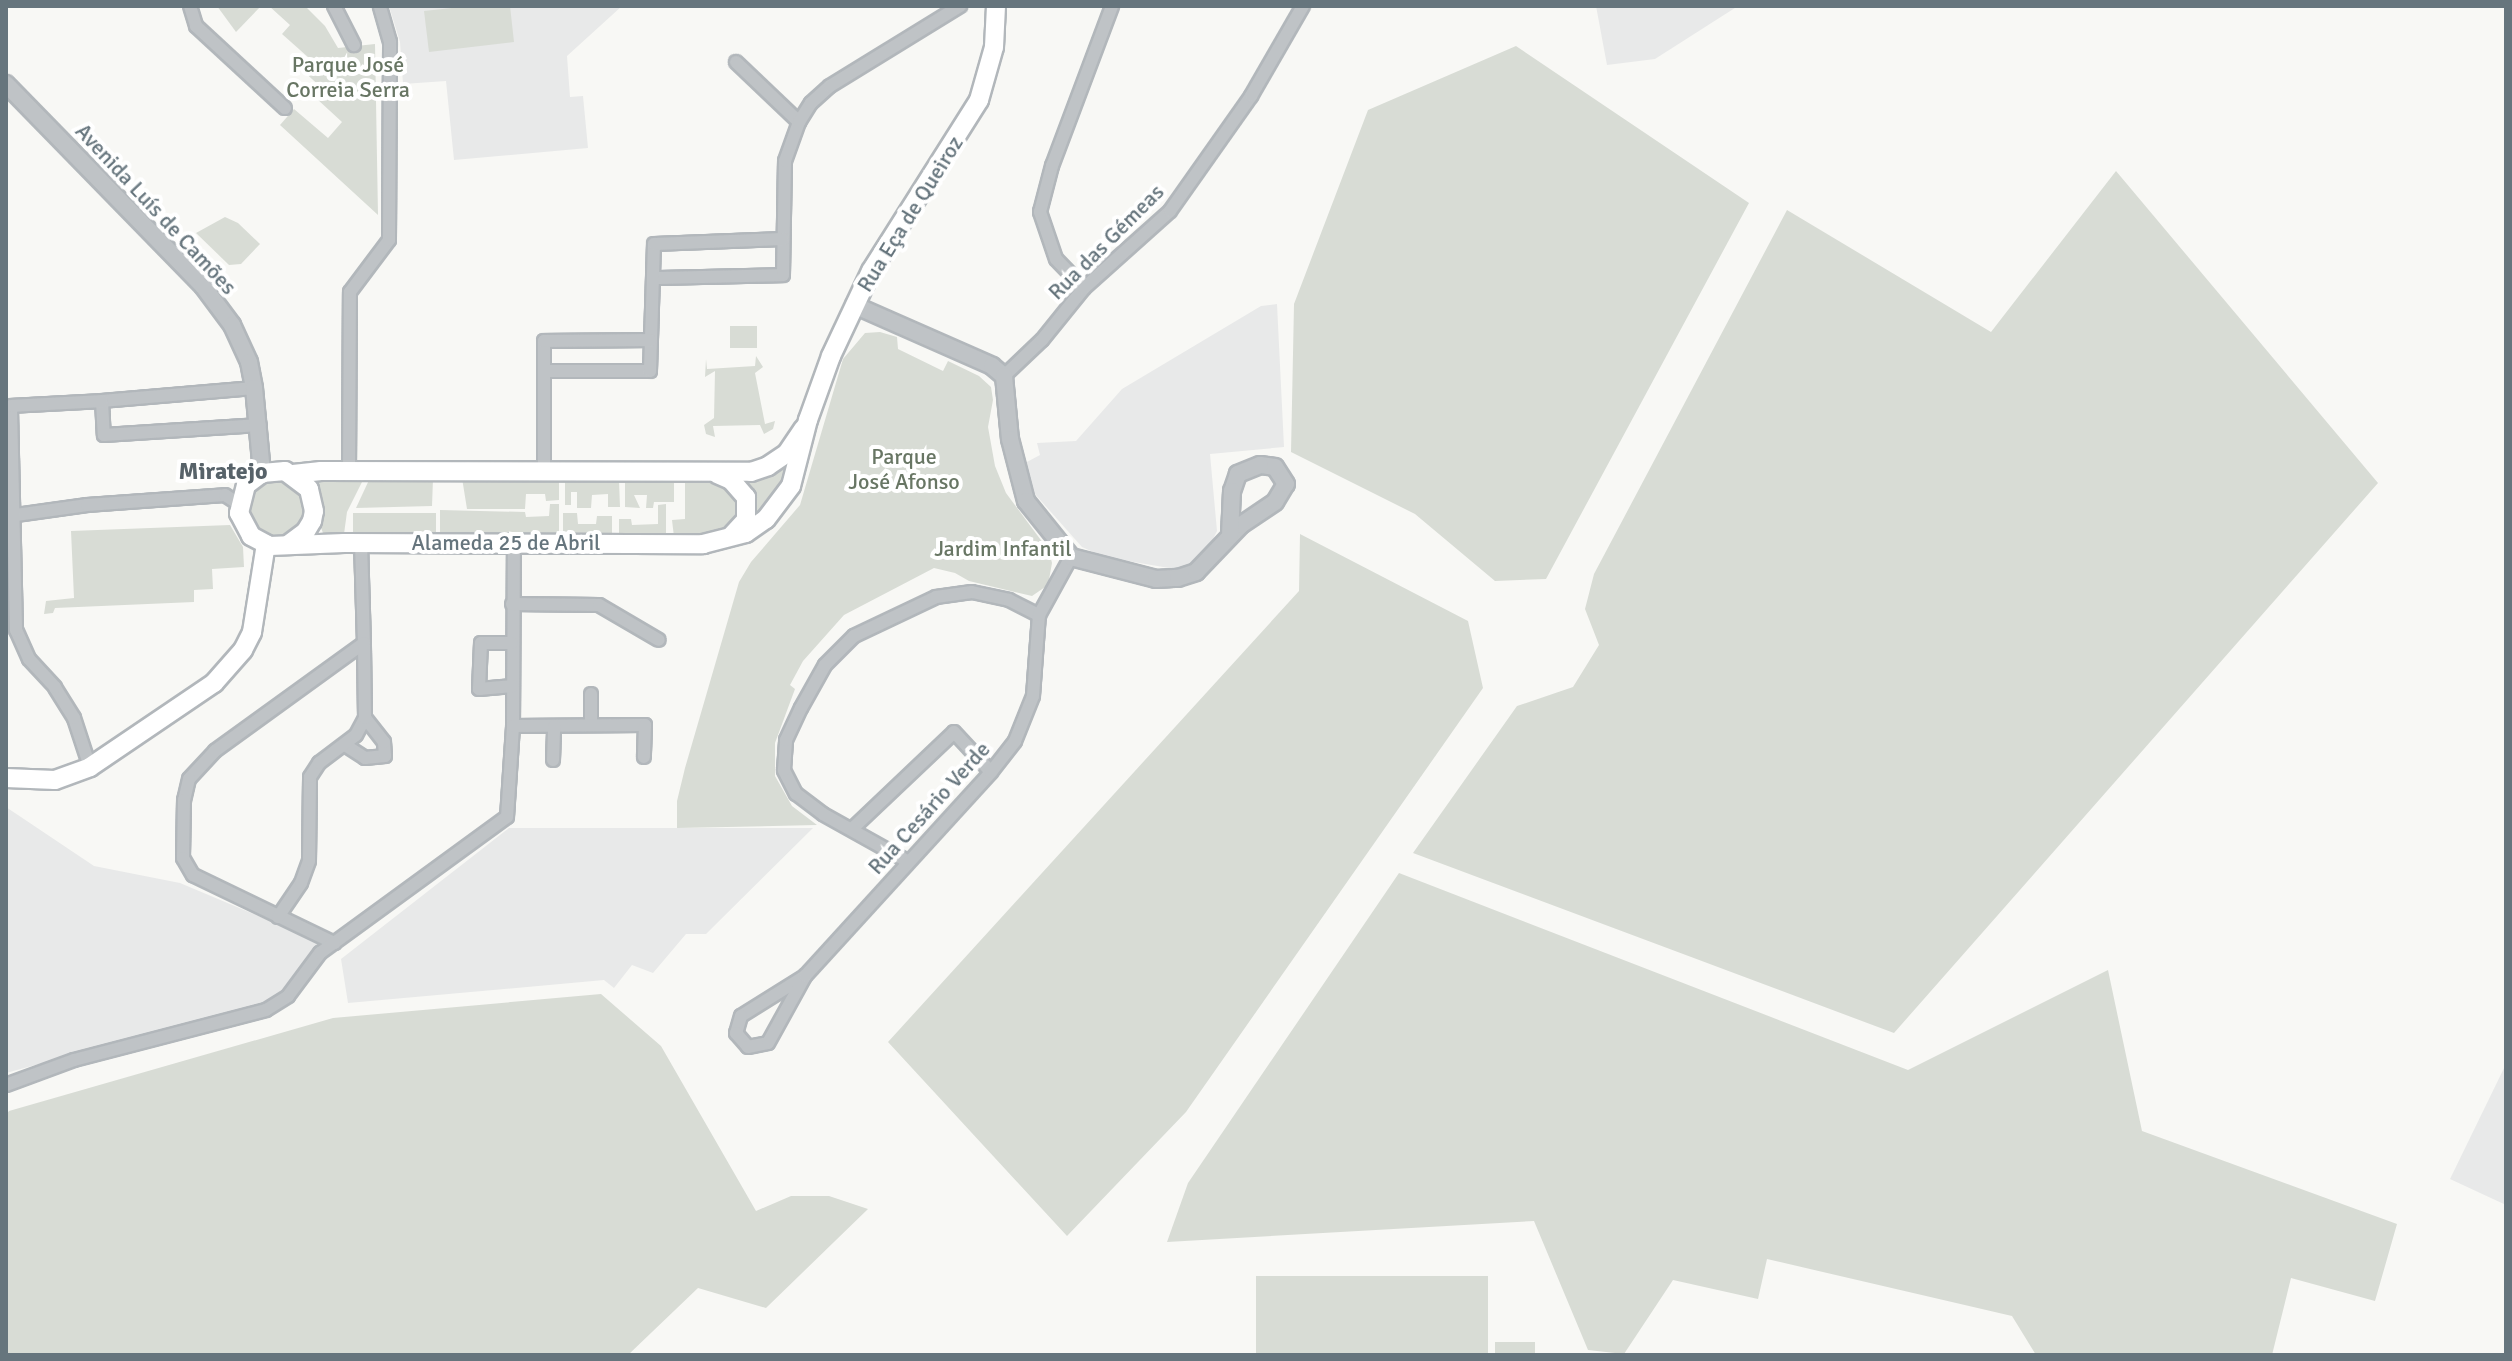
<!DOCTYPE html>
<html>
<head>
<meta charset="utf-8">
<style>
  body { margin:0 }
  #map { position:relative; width:2512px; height:1361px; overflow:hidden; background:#f8f8f5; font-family:Signika,sans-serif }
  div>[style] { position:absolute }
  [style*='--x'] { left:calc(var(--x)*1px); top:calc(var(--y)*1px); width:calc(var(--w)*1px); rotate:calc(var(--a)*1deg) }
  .built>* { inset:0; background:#e8e9e9 }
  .green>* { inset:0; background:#d8dcd5; transform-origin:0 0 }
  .round { border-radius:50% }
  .roads { filter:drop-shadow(2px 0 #b2b7bb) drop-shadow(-2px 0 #b2b7bb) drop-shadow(0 2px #b2b7bb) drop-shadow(0 -2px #b2b7bb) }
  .minor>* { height:12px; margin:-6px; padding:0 6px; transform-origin:6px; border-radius:6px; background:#bfc3c6 }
  .tertiary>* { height:16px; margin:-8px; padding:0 8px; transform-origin:8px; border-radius:8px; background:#bfc3c6 }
  .secondary>* { height:18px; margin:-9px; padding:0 9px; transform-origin:9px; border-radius:9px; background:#fff }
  span { translate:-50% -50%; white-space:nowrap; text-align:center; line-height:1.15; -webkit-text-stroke:8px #fff; paint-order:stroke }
  .park-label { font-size:22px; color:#687664 }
  .street-label { font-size:22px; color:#66757d }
  .neighbourhood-label { font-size:24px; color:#576269; font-weight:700 }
  .frame { position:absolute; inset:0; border:8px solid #66757d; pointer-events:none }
</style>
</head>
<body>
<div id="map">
  <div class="built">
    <div style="clip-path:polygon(389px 6px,622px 6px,567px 56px,570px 97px,583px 96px,588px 148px,454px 160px,446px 81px,403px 84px,400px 42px)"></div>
    <div style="clip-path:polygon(1596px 6px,1738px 6px,1655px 59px,1607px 65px)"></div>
    <div style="clip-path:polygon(1277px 304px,1284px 447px,1210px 454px,1217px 531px,1209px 547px,1187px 571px,1104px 557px,1082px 547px,1034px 493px,1025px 463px,1040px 455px,1037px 443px,1076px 441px,1122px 389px,1261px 306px)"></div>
    <div style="clip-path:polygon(6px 807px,94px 866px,180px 883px,320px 942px,301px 977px,270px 1001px,6px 1073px)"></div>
    <div style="clip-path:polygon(509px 828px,813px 828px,706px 934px,686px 934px,653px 973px,632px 965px,614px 988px,604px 980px,348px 1003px,341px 959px)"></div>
    <div style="clip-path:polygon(2506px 1064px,2506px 1205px,2450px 1179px)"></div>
  </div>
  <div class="green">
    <div style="clip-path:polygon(217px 6px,261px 6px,236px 32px)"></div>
    <div style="clip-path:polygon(269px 6px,305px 6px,325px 26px,338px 48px,375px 44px,378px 215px,280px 125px,294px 109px,328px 138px,342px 122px,317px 99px,324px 90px,300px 68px,309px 58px,282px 34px,290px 25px)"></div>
    <div style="clip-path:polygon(470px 6px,510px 6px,514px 42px,429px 52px,424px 11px)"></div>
    <div style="clip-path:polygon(1516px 46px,1749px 203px,1546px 579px,1495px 581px,1415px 514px,1291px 452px,1294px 304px,1368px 110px)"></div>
    <div style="clip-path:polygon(2116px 171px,2378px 483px,1894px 1033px,1413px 853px,1517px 706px,1573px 687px,1599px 645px,1585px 609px,1594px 574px,1787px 210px,1991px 332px)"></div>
    <div style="clip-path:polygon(225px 217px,238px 223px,260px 244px,241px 264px,229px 265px,196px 233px)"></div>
    <div style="left:730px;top:326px;width:27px;height:22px"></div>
    <div style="clip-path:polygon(880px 332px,897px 337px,898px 349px,943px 371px,948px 361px,979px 376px,991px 387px,993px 400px,988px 427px,995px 466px,1006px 493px,1049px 551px,1052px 563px,1048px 585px,1032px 596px,969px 581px,955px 573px,934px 568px,844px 615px,803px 661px,790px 685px,795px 689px,775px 743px,775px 776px,792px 806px,817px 825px,677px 828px,677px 801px,685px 768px,739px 582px,751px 562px,800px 505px,843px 359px,865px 333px)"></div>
    <div style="clip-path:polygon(756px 356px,763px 367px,755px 373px,765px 424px,775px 421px,773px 429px,764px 434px,760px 425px,713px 426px,715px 437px,706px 434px,704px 425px,714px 418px,715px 371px,705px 377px,706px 359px,707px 369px,755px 366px)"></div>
    <div style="clip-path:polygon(788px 456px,792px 470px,767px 508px,750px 521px,755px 504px,744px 478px)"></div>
    <div style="clip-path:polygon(364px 478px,347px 512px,344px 534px,323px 533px,318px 520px,319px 481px)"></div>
    <div style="clip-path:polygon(462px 478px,559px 479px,559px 500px,546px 501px,545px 494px,526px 494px,525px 509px,467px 509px)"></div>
    <div class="round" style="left:248px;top:478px;width:58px;height:58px"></div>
    <div style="clip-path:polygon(433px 479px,432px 506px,356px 508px,369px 480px)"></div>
    <div style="clip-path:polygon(625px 479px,674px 480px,674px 502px,654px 502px,653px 508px,646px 508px,647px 495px,634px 495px,640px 508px,625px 507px)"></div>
    <div style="clip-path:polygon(565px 480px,619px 480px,620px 507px,608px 507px,608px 494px,592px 495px,591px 508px,577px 508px,577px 492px,571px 492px,571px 505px,565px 505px)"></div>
    <div style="clip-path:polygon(685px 480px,719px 482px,739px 498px,741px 519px,720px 537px,674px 537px,672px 520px,685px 519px)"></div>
    <div style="clip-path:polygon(550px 504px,559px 504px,559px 536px,440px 534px,440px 510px,525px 512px,526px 517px,549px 516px)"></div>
    <div style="clip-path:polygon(666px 504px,666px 537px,619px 538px,619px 519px,631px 519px,632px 525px,658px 524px,658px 505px)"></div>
    <div style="left:353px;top:513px;width:83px;height:24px"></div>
    <div style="clip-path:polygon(563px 513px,577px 513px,578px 524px,596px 524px,597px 516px,612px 516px,612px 537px,563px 538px)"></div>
    <div style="clip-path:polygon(230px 525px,243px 547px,244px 567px,212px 569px,213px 589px,194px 590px,194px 602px,55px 608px,53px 613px,44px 614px,46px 601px,74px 598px,71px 531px)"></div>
    <div style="clip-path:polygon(1300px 534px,1468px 621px,1483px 688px,1186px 1112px,1067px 1236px,888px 1042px,1299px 591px)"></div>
    <div style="clip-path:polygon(1399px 873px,1908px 1070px,2108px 970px,2142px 1131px,2397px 1224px,2375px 1301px,2291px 1278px,2272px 1355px,2036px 1355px,2012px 1316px,1767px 1259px,1758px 1299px,1673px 1280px,1624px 1354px,1588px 1350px,1534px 1221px,1167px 1242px,1188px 1183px)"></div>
    <div style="clip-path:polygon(601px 994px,661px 1046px,756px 1211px,791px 1196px,829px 1196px,868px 1209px,766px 1308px,698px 1288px,628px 1355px,6px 1355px,6px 1115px,9px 1111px,333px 1018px)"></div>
    <div style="left:1256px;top:1276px;width:232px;height:79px"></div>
    <div style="left:1535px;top:1342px;width:13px;height:40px;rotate:90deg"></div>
  </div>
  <div class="roads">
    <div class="minor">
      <div style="--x:190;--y:6;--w:21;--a:73"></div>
      <div style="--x:196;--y:26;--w:121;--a:42.7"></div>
      <div style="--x:334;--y:6;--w:44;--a:62.9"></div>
      <div style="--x:736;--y:62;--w:87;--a:43.6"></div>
      <div style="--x:654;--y:278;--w:129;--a:-1.3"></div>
      <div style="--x:783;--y:275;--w:114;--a:-89"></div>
      <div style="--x:785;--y:161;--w:41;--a:-70.3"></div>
      <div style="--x:799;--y:122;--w:22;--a:-58"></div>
      <div style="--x:811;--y:103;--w:25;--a:-42"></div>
      <div style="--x:830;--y:86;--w:153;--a:-31.6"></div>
      <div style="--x:1084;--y:288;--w:40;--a:-134"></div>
      <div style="--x:1056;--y:259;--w:50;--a:-108.8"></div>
      <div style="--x:1040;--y:212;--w:48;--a:-75.4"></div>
      <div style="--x:1052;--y:166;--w:171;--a:-69.4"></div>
      <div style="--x:545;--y:371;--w:105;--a:0"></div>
      <div style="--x:650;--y:371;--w:127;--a:-88.2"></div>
      <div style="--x:654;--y:244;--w:129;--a:-2.2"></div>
      <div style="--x:1004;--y:376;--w:52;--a:-43.5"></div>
      <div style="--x:1042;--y:340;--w:67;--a:-51.1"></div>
      <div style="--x:1084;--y:288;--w:115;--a:-41.8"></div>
      <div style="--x:1170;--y:211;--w:141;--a:-54.8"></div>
      <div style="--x:1251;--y:96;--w:104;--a:-60"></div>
      <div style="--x:254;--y:388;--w:153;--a:175.1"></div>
      <div style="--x:102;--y:401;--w:34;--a:87"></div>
      <div style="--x:104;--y:435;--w:156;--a:-3.7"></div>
      <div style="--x:349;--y:471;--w:179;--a:-89.7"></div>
      <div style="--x:350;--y:292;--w:65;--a:-53.1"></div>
      <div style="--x:389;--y:240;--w:198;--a:-89.7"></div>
      <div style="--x:390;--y:42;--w:37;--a:-106"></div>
      <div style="--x:544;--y:472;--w:131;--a:-90"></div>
      <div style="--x:544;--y:341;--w:106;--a:-0.5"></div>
      <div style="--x:16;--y:515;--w:72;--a:-8"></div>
      <div style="--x:87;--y:505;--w:138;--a:-4.1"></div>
      <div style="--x:225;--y:495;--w:17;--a:33"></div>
      <div style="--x:361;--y:543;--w:100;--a:88.3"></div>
      <div style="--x:364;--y:643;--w:184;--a:144.1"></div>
      <div style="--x:215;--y:751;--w:38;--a:133"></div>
      <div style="--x:189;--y:779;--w:22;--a:103"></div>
      <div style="--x:184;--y:800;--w:58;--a:91"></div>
      <div style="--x:183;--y:858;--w:20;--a:60"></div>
      <div style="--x:193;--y:875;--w:157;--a:25.7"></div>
      <div style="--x:334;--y:943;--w:214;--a:-36.1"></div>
      <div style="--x:507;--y:817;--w:91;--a:-86.2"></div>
      <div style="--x:513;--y:726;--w:182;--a:-89.7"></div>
      <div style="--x:512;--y:604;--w:87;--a:0.7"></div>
      <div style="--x:599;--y:605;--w:69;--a:30.3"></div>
      <div style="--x:512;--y:643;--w:31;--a:180"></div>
      <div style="--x:481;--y:643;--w:46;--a:92.5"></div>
      <div style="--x:479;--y:689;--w:34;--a:-5"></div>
      <div style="--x:591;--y:725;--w:31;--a:-90"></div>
      <div style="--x:513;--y:726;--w:132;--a:-0.4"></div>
      <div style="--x:645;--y:725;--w:32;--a:92"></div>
      <div style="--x:345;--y:745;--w:24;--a:33"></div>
      <div style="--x:365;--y:758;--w:20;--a:-6"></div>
      <div style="--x:385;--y:756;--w:14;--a:-94"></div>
      <div style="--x:384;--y:742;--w:31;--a:-128"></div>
      <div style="--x:553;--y:760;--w:34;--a:-88"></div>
      <div style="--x:90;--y:767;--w:52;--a:-108.1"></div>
      <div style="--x:74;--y:718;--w:36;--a:-122"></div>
      <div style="--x:55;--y:687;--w:38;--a:-133"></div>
      <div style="--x:29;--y:659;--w:32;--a:-114"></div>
      <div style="--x:16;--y:630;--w:224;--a:-91.3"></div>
      <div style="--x:11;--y:406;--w:91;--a:-3.1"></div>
      <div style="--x:853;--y:828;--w:139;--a:-43.5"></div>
      <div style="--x:954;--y:732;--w:54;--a:47.2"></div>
      <div style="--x:907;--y:861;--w:96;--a:-150.8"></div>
      <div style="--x:823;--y:814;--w:34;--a:-143"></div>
      <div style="--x:796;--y:794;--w:27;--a:-117"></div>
      <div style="--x:784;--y:770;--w:30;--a:-86"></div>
      <div style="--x:786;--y:740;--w:35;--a:-65"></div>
      <div style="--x:801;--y:708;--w:49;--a:-60.8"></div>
      <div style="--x:825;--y:665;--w:41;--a:-45"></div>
      <div style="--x:854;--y:636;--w:91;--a:-25.4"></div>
      <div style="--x:936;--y:597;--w:36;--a:-8"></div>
      <div style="--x:972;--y:592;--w:38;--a:12"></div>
      <div style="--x:1009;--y:600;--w:34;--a:27"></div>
      <div style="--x:278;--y:917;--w:41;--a:-55.9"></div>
      <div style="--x:301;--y:883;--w:23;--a:-70"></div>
      <div style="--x:309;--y:861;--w:84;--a:-89.3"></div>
      <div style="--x:310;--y:777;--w:17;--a:-57"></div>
      <div style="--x:319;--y:763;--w:46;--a:-37.1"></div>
      <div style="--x:356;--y:735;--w:19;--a:-62"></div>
      <div style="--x:365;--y:718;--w:75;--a:-90.8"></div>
      <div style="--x:805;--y:976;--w:75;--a:148"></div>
      <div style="--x:741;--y:1016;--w:18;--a:106"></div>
      <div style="--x:736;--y:1033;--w:18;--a:49"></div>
      <div style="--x:748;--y:1047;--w:20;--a:-11"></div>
      <div style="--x:768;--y:1043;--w:77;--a:-61.1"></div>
      <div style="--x:805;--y:976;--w:276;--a:-47.6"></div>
      <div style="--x:991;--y:772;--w:39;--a:-52"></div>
      <div style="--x:1015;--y:741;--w:48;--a:-68.2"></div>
      <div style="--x:1033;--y:696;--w:81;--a:-85.8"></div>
      <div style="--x:1039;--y:615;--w:66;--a:-61.1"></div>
      <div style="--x:6;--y:1085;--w:72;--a:-20.2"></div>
      <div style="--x:74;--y:1060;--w:198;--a:-14.6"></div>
      <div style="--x:266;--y:1010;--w:26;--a:-32"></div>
      <div style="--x:288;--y:996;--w:54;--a:-53.3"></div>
      <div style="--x:320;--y:953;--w:17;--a:-36"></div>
    </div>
    <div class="tertiary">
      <div style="--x:6;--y:84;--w:282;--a:45.7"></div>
      <div style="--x:203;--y:286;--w:49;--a:53.4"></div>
      <div style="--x:232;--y:325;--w:41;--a:65.3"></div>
      <div style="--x:249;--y:362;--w:26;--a:79"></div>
      <div style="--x:254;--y:388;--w:85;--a:84.6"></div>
      <div style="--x:854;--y:305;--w:151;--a:23.8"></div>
      <div style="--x:992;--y:366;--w:16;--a:40"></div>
      <div style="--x:1004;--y:376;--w:63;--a:84.6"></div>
      <div style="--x:1010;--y:439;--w:64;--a:75.5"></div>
      <div style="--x:1026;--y:501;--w:72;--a:51.2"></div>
      <div style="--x:1071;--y:557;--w:88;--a:14.5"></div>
      <div style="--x:1156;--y:579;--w:22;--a:-3"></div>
      <div style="--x:1178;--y:578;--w:19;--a:-18"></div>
      <div style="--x:1196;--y:572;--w:65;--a:-46.2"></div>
      <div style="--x:1241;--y:525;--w:41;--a:-34.1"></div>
      <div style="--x:1275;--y:502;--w:21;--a:-59"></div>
      <div style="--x:1286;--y:484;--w:20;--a:-123"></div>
      <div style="--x:1275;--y:467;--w:15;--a:-172"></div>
      <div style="--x:1260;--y:465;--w:24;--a:158"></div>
      <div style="--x:1238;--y:474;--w:18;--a:109"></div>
      <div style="--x:1232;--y:491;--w:44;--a:92.6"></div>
    </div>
    <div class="secondary">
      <div style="--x:293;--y:474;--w:28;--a:-6"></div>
      <div style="--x:321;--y:471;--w:430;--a:0.1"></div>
      <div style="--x:751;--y:472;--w:18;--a:-19"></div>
      <div style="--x:768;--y:466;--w:23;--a:-34"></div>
      <div style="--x:787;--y:453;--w:29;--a:-56"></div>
      <div style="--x:717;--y:474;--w:15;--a:23"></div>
      <div style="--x:731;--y:480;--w:23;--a:49"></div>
      <div style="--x:746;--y:497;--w:23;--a:90"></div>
      <div style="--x:746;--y:520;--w:21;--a:133"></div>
      <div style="--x:289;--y:544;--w:21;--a:-37"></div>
      <div style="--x:306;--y:531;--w:12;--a:-59"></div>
      <div style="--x:312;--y:521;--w:10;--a:-79"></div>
      <div style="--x:314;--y:511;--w:23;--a:-103"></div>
      <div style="--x:309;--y:489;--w:30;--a:-143"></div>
      <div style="--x:285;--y:471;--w:23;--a:175"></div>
      <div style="--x:262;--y:473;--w:20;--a:143"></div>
      <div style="--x:246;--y:485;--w:29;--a:104"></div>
      <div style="--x:239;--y:513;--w:26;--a:62"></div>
      <div style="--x:251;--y:536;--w:21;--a:28"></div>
      <div style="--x:270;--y:546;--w:74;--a:-2.3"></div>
      <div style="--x:344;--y:543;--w:359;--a:0.2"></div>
      <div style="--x:703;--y:544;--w:44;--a:-14.3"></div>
      <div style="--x:746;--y:533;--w:24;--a:-35"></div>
      <div style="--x:766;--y:519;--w:41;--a:-52.9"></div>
      <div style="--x:791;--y:486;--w:68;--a:-75.6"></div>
      <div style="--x:808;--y:420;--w:68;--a:-70.2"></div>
      <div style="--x:831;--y:356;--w:94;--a:-64.8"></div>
      <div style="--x:871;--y:271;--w:202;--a:-57.7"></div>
      <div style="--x:979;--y:100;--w:55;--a:-74.2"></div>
      <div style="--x:994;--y:47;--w:41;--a:-87.2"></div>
      <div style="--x:6;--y:778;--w:49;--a:2.3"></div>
      <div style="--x:55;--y:780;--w:37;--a:-20"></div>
      <div style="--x:90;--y:767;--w:150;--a:-34.1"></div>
      <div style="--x:214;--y:683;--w:44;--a:-48.7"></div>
      <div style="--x:243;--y:650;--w:20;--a:-63"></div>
      <div style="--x:252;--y:632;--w:89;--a:-81"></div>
    </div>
  </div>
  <div class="park-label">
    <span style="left:348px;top:77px">Parque José<br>Correia Serra</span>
    <span style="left:904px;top:469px">Parque<br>José Afonso</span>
    <span style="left:1003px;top:549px">Jardim Infantil</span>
  </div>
  <div class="street-label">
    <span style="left:156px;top:209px;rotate:47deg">Avenida Luís de Camões</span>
    <span style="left:910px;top:214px;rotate:-58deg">Rua Eça de Queiroz</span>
    <span style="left:1106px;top:242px;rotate:-45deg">Rua das Gémeas</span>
    <span style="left:506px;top:543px">Alameda 25 de Abril</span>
    <span style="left:929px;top:808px;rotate:-48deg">Rua Cesário Verde</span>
  </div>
  <div class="neighbourhood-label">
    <span style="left:223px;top:472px">Miratejo</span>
  </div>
  <div class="frame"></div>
</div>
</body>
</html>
